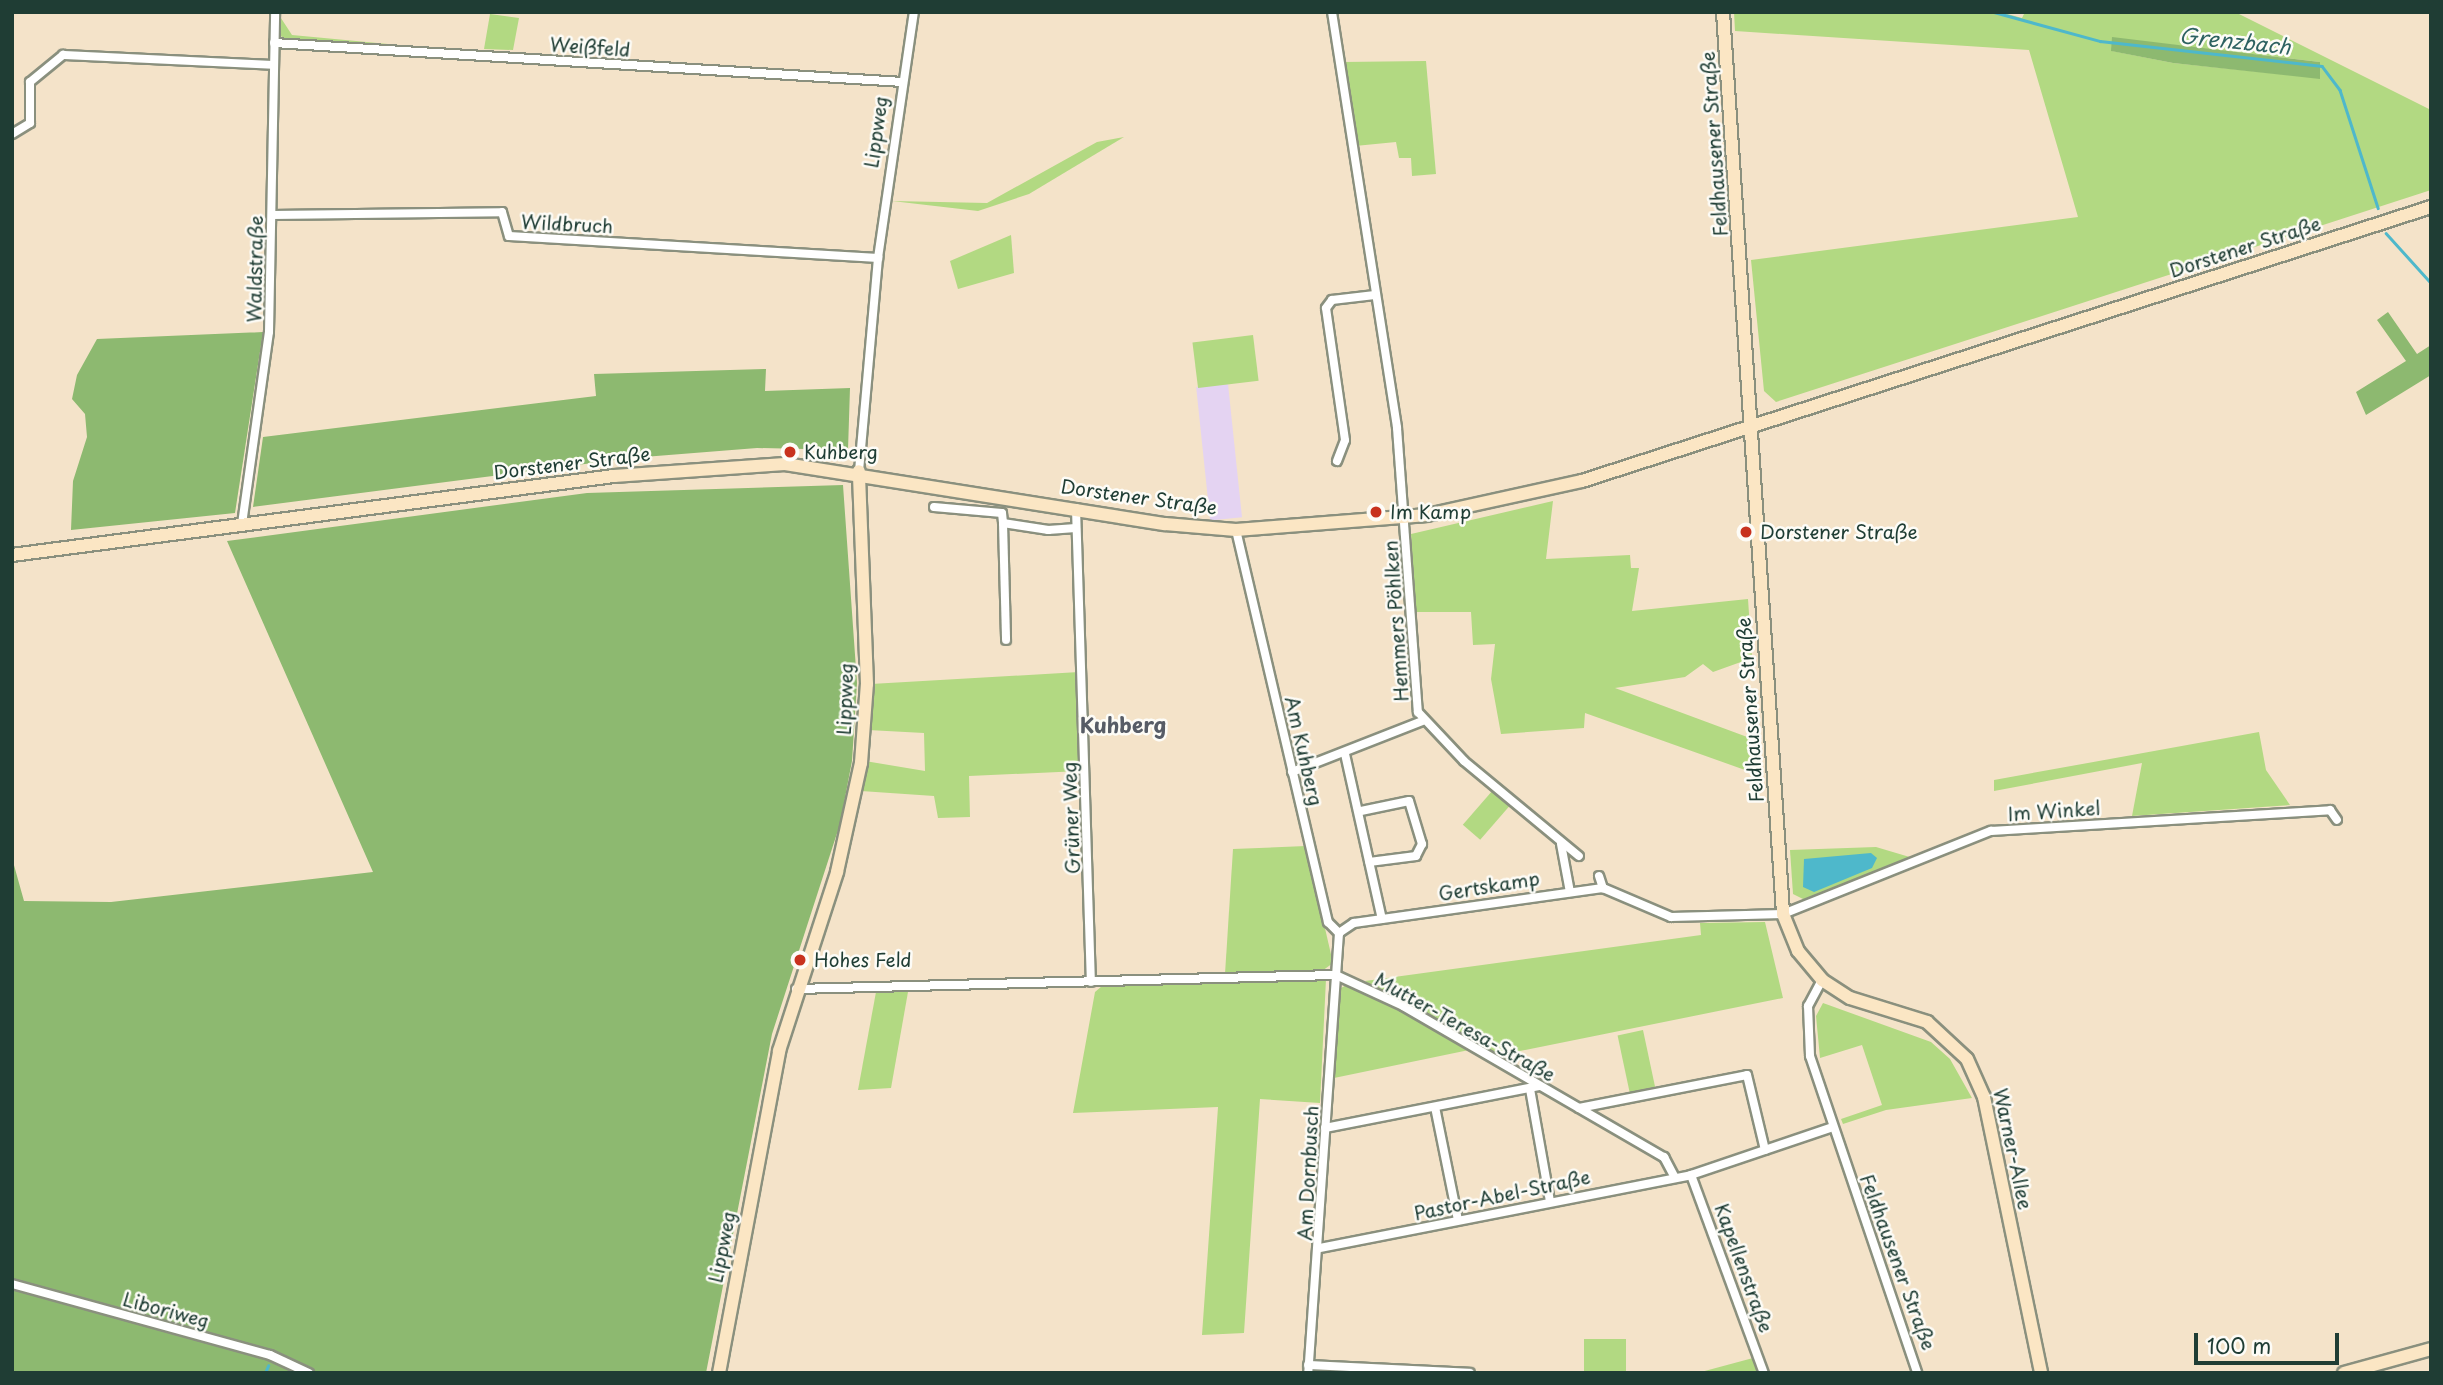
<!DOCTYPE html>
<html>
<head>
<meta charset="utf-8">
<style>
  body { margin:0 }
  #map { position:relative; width:2443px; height:1385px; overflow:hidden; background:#f4e3c9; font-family:"Playpen Sans",sans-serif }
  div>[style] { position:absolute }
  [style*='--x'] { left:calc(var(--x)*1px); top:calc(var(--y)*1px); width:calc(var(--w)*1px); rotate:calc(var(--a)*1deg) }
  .built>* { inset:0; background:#e4d3f2; transform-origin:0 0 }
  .green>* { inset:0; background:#b2d982; transform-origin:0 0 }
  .forest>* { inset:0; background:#8db970 }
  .water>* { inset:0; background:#4eb8cb }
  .stream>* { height:2.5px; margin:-1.25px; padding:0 1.25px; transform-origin:1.25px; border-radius:1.25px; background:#4eb8cb }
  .roads { filter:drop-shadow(2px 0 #8a907e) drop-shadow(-2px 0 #8a907e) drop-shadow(0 2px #8a907e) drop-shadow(0 -2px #8a907e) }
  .street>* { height:8px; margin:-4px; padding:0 4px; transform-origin:4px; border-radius:4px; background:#fff }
  .secondary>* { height:12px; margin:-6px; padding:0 6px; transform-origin:6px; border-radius:6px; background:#fbe6c4 }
  .dots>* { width:19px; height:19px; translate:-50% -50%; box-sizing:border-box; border:4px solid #fdfcf7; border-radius:50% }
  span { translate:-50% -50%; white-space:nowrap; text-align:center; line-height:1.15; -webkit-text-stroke:5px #fdfcf7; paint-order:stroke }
  .street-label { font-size:19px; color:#1f3d34 }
  .poi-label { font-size:19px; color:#1f3d34 }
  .left { translate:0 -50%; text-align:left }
  .water-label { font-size:21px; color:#2d6261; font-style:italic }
  .neighbourhood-label { font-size:21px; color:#575c66; font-weight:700 }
  .frame { position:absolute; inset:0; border:14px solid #1f3d34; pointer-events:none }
  .scale { position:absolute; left:2194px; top:1333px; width:145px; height:32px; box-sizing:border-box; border:4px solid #1f3d34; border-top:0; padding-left:9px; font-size:21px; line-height:24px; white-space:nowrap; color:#1f3d34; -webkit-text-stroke:5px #fdfcf7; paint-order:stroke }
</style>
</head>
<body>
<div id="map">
  <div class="built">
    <div style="left:1228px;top:384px;width:134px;height:32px;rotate:84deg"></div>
  </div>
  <div class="green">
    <div style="clip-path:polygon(277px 12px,292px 35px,484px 53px,285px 40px,278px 33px)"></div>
    <div style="clip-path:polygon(evenodd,1734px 12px,2000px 12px,2022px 18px,2025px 12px,2235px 12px,2431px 110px,2431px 190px,1776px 402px,1764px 391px,1751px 260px,2078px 217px,2029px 50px,1735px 31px,1734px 12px,2112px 38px,2320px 62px,2320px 78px,2173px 63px,2112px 51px,2112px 38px)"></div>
    <div style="clip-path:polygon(490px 14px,519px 18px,513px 50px,484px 49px)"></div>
    <div style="clip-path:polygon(1426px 61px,1436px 174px,1412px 176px,1411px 158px,1399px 158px,1396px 142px,1355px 146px,1343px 62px)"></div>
    <div style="clip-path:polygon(1124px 137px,1029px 194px,978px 211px,892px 201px,987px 203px,1097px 142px)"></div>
    <div style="clip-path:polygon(1011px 235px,1014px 273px,958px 289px,950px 261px)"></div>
    <div style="left:1253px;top:335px;width:46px;height:61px;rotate:83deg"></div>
    <div style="clip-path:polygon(1553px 501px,1546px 559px,1630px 555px,1631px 568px,1639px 568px,1632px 611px,1748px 599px,1752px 658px,1713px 672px,1703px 664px,1685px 677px,1615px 688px,1758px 741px,1759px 775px,1585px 713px,1584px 728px,1501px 734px,1491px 679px,1495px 644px,1473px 645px,1471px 612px,1416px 612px,1411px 534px)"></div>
    <div style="clip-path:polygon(1079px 672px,1080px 771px,969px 776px,970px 817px,938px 818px,934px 796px,861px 791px,865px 761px,925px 771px,924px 733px,868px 730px,871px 684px)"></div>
    <div style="clip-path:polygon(2259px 732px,2266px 770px,2290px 805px,2132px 816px,2142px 763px,1994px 791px,1994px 780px)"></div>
    <div style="left:1493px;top:790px;width:23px;height:46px;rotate:41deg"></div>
    <div style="clip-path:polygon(1306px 846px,1333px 963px,1322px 971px,1225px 974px,1233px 849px)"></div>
    <div style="clip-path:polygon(1876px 847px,1913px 858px,1807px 901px,1793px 894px,1790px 850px)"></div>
    <div style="clip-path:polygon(1765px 922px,1783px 998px,1495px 1056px,1365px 981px,1701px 935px,1700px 923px)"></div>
    <div style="clip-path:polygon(1326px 979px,1320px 1103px,1260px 1099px,1244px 1333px,1202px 1335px,1218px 1107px,1073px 1113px,1095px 992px,1102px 986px)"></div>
    <div style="clip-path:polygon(1350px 983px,1469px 1050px,1334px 1078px,1341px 988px)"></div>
    <div style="clip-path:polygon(876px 992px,908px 992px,891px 1088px,858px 1090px)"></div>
    <div style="clip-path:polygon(1823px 1003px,1931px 1042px,1950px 1059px,1972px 1098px,1886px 1110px,1843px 1124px,1841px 1119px,1882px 1105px,1862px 1045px,1820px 1058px,1816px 1016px)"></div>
    <div style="left:1643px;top:1030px;width:58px;height:26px;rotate:78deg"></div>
    <div style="left:1584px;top:1339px;width:42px;height:34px"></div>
    <div style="left:1753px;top:1358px;width:16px;height:51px;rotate:75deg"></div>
  </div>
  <div class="forest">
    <div style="clip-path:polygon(2112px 37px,2320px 62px,2320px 79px,2173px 63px,2111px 51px)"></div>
    <div style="clip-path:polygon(2388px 312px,2417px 354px,2431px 345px,2431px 375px,2366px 415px,2356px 392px,2406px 361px,2377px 320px)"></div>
    <div style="clip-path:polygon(263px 332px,235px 513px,71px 530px,73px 481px,87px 437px,85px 414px,72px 399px,77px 375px,97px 339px)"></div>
    <div style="clip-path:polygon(766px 369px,765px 391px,850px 388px,848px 450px,757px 448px,631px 458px,253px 507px,263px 437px,596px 396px,594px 374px)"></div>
    <div style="clip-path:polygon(843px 485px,857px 683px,852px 761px,840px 824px,772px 1034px,706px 1373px,12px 1373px,12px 858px,24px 901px,111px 902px,373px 872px,227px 541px,587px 493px)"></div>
  </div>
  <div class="water">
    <div style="clip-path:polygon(1871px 853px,1877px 858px,1872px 868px,1814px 892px,1803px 887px,1804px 859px)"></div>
  </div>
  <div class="stream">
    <div style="--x:1994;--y:12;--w:110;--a:15.3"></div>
    <div style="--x:2100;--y:41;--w:223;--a:6.4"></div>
    <div style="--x:2322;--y:66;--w:30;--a:53"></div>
    <div style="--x:2340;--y:90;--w:124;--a:72.1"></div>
    <div style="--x:2386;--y:233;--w:67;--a:48"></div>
    <div style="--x:265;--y:1373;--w:8;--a:-67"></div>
  </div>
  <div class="roads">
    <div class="street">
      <div style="--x:1332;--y:12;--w:421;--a:81.1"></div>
      <div style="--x:1397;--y:428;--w:285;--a:85.8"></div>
      <div style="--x:1418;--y:712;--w:67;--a:46.8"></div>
      <div style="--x:1464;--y:761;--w:149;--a:39.6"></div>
      <div style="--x:274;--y:43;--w:630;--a:3.55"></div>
      <div style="--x:12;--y:134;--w:21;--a:-31"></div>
      <div style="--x:30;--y:123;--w:41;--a:-90"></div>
      <div style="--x:30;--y:82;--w:43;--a:-39.3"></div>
      <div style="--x:63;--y:55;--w:211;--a:2.7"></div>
      <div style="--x:272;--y:215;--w:230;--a:-0.7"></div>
      <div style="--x:502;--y:212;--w:25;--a:74"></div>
      <div style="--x:509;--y:236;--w:370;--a:3.4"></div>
      <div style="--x:1337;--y:461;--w:22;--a:-69"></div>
      <div style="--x:1345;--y:440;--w:133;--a:-98.2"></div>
      <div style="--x:1326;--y:308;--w:10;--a:-53"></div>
      <div style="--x:1332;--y:300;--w:43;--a:-6.6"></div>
      <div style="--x:859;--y:471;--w:214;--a:-84.9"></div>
      <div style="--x:878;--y:258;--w:249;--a:-81.7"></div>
      <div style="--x:934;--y:507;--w:68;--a:5"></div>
      <div style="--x:1002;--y:513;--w:10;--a:84"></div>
      <div style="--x:1003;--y:523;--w:46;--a:8.8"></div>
      <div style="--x:1048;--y:530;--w:28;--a:-4"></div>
      <div style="--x:1076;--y:508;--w:474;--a:88.2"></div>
      <div style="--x:1003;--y:523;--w:117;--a:88.5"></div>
      <div style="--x:242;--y:524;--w:194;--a:-82"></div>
      <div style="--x:269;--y:332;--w:320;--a:-88.9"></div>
      <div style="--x:1236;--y:530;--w:403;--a:76.8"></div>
      <div style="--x:1328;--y:922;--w:16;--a:45"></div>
      <div style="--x:1339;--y:933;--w:441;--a:94"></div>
      <div style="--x:1345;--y:754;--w:169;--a:77.4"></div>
      <div style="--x:1292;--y:772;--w:140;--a:-21.4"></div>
      <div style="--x:1361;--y:811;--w:49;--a:-11.8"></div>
      <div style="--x:1409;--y:801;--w:45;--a:73.2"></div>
      <div style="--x:1422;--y:844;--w:13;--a:117"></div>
      <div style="--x:1416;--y:856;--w:47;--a:172.7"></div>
      <div style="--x:1561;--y:844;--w:49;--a:79.4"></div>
      <div style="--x:1599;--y:876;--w:13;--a:72"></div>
      <div style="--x:1339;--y:933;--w:18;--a:-34"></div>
      <div style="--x:1354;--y:923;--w:251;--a:-8"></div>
      <div style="--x:1603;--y:888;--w:74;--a:23.1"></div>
      <div style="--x:1671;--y:917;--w:112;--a:-1.5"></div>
      <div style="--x:1783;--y:914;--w:224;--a:-21.8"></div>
      <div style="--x:1991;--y:831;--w:340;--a:-3.5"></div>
      <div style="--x:2330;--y:810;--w:12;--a:55"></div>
      <div style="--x:1822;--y:980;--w:30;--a:118"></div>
      <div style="--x:1808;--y:1006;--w:50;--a:87.7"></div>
      <div style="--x:1810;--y:1056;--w:335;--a:71.3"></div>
      <div style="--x:796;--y:989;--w:540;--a:-1.49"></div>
      <div style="--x:1336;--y:975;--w:74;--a:24.8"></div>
      <div style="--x:1403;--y:1006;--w:302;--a:30.1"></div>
      <div style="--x:1664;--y:1157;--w:21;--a:62"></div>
      <div style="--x:1530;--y:1089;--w:114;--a:79.9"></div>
      <div style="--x:1435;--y:1107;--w:115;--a:78.5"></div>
      <div style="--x:1579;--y:1108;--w:171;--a:-11.1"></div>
      <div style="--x:1747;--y:1075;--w:77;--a:76.5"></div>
      <div style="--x:1325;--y:1128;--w:218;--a:-11.1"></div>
      <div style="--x:1691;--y:1175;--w:211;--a:69.8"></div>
      <div style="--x:1320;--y:1248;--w:378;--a:-11.1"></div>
      <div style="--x:1691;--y:1175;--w:147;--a:-18.7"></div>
      <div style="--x:12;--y:1284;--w:268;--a:15.4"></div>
      <div style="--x:270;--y:1355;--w:43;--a:24.8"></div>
      <div style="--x:1308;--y:1365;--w:162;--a:2.8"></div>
    </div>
    <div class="secondary">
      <div style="--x:1723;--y:12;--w:904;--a:86.19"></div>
      <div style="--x:1783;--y:914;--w:40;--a:68"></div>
      <div style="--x:1798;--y:951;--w:38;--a:50"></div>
      <div style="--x:1822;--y:980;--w:33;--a:33"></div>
      <div style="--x:1850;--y:998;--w:81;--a:17.3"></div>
      <div style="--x:1927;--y:1022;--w:54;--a:42.8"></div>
      <div style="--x:1967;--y:1059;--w:42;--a:65.9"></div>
      <div style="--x:1984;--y:1097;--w:282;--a:78.3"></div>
      <div style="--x:12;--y:555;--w:607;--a:-7.48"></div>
      <div style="--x:614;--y:476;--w:171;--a:-4"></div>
      <div style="--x:785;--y:464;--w:385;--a:9"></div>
      <div style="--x:1165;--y:524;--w:71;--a:4.8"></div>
      <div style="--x:1236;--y:530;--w:192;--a:-4.5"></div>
      <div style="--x:1427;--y:515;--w:159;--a:-12.4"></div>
      <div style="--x:1582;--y:481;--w:892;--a:-17.89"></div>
      <div style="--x:719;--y:1373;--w:328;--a:-79.4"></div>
      <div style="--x:779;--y:1051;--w:188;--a:-72"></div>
      <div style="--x:837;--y:872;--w:112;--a:-77.6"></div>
      <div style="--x:861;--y:763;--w:79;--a:-85.7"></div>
      <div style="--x:867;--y:684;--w:213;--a:-92.2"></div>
      <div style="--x:2344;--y:1373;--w:90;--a:-15.4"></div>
    </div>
  </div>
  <div class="dots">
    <div style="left:790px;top:452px;background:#c8321e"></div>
    <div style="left:1376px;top:512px;background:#c8321e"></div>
    <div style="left:1746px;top:532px;background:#c8321e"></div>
    <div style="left:800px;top:960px;background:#c8321e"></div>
  </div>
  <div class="street-label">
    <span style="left:590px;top:47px;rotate:4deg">Weißfeld</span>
    <span style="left:876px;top:132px;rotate:-82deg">Lippweg</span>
    <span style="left:1714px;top:144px;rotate:-94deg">Feldhausener Straße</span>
    <span style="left:567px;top:224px;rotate:3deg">Wildbruch</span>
    <span style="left:2245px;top:247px;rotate:-18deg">Dorstener Straße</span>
    <span style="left:255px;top:269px;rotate:-89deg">Waldstraße</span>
    <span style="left:572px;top:463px;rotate:-7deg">Dorstener Straße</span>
    <span style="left:1139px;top:497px;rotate:8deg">Dorstener Straße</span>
    <span style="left:1396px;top:621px;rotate:-94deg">Hemmers Pöhlken</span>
    <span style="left:845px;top:699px;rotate:-88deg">Lippweg</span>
    <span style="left:1750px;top:710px;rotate:-94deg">Feldhausener Straße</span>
    <span style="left:1304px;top:751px;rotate:77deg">Am Kuhberg</span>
    <span style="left:2054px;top:811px;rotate:-4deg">Im Winkel</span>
    <span style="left:1071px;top:818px;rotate:-92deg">Grüner Weg</span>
    <span style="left:1489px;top:886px;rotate:-9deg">Gertskamp</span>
    <span style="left:1465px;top:1027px;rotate:29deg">Mutter-Teresa-Straße</span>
    <span style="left:2013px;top:1149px;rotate:78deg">Warner-Allee</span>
    <span style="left:1308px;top:1173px;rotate:-87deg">Am Dornbusch</span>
    <span style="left:1502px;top:1195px;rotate:-12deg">Pastor-Abel-Straße</span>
    <span style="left:722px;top:1247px;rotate:-79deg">Lippweg</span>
    <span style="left:1898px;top:1262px;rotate:70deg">Feldhausener Straße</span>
    <span style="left:1744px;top:1268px;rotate:70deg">Kapellenstraße</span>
    <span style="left:166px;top:1310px;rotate:15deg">Liboriweg</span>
  </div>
  <div class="poi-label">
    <span class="left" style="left:804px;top:452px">Kuhberg</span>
    <span class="left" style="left:1390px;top:512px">Im Kamp</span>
    <span class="left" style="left:1760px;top:532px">Dorstener Straße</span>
    <span class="left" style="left:814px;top:960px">Hohes Feld</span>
  </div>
  <div class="water-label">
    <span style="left:2235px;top:40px;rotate:6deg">Grenzbach</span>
  </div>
  <div class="neighbourhood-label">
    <span style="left:1123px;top:724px">Kuhberg</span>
  </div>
  <div class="frame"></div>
  <div class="scale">100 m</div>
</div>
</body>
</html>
